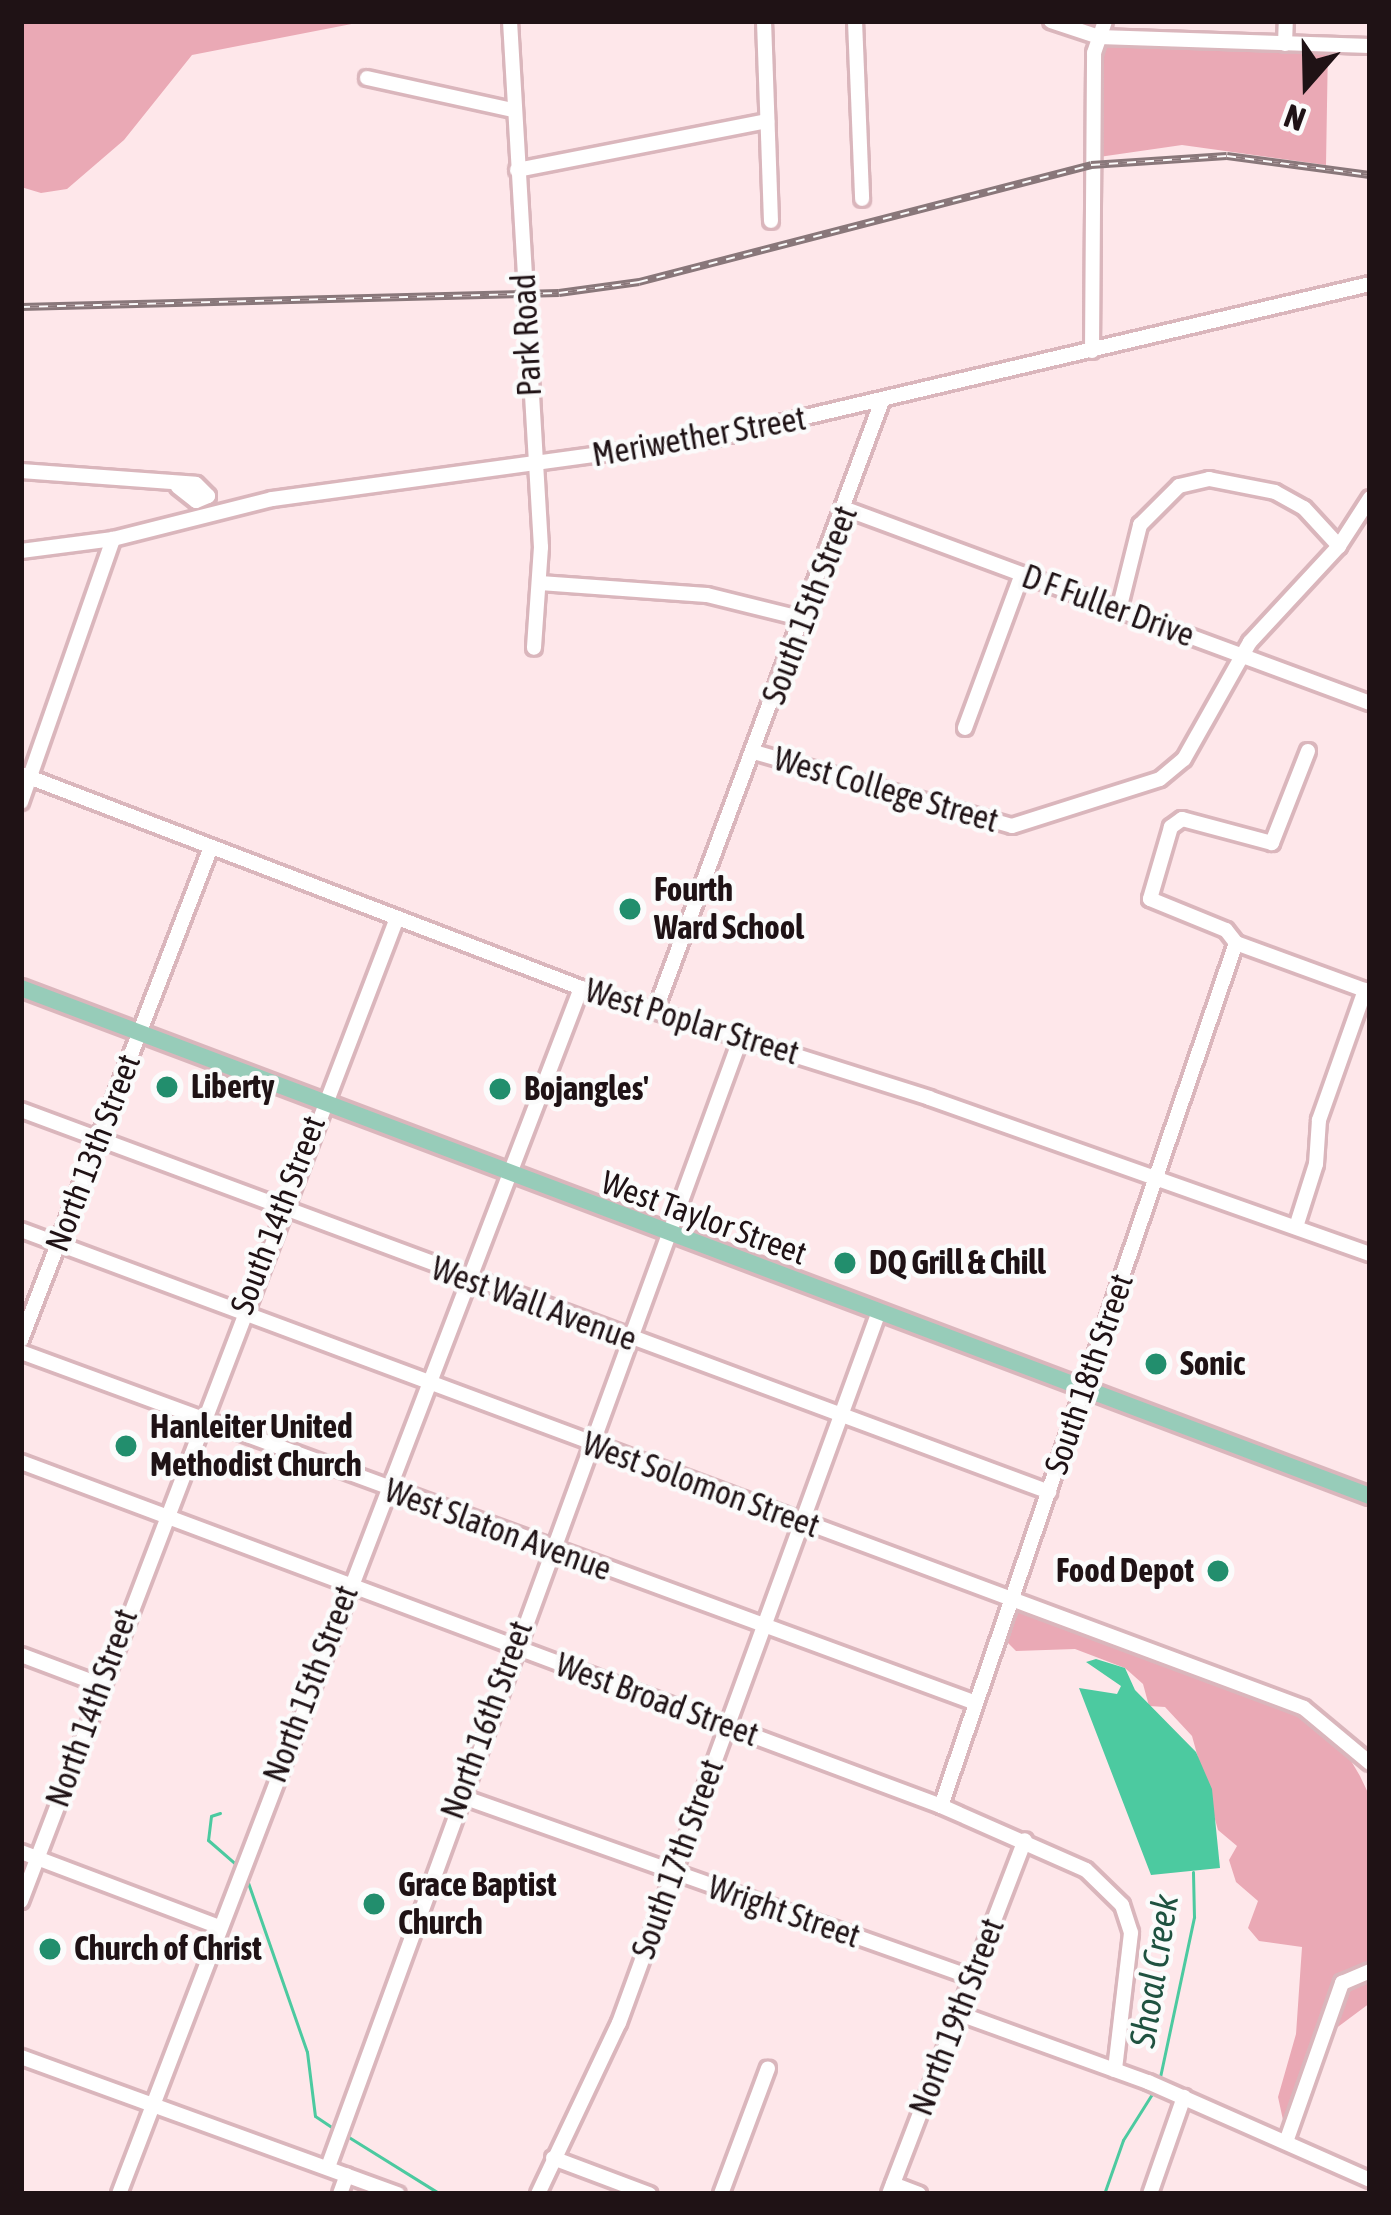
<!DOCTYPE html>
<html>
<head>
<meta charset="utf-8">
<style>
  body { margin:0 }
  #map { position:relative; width:1391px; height:2215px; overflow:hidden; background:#fee7ea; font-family:"Asap Condensed",sans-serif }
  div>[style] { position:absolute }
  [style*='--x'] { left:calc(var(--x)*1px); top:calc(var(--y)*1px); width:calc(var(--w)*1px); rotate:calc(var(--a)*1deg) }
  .green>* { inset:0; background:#eaa9b5 }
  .water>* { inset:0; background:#4ccaa0 }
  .stream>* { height:3px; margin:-1.5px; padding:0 1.5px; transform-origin:1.5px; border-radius:1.5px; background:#4ccaa0 }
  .roads { filter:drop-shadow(3px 0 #dab6bc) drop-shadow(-3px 0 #dab6bc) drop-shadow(0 3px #dab6bc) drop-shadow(0 -3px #dab6bc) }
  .minor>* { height:14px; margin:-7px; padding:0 7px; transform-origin:7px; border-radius:7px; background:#fff }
  .major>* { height:16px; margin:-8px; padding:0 8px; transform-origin:8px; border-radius:8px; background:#97ccb9 }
  .rail>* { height:8px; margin-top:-4px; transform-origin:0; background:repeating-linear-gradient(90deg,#fbfbfb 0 9px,#89777a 0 18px); box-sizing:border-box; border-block:3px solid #89777a }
  .dots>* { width:33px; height:33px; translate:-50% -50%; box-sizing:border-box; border:6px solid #fbfbfb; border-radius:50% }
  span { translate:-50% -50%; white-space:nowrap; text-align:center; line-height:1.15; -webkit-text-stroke:9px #fbfbfb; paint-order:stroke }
  .street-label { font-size:33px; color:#1f1215 }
  .poi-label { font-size:33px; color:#1f1215; font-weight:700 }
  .left { translate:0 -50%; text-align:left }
  .right { translate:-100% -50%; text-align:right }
  .water-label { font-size:36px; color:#1f5240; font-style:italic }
  .frame { position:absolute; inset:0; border:24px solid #1f1215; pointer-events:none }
  .north { position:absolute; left:1247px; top:24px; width:120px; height:120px; -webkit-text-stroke:9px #fbfbfb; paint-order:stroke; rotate:200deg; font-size:33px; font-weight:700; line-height:48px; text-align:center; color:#1f1215 }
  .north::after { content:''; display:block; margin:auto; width:42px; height:54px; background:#1f1215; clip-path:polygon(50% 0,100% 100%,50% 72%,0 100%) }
</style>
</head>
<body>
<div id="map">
  <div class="green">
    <div style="clip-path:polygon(21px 21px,367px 21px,192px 55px,124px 140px,67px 189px,41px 193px,21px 187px)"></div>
    <div style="clip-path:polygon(1098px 40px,1328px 45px,1326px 165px,1182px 145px,1092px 158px)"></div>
    <div style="clip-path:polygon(1012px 1600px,1328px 1722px,1360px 1776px,1370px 1797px,1370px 2003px,1323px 2038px,1283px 2120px,1278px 2097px,1296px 2034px,1302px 1947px,1259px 1941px,1248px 1928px,1258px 1901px,1236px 1882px,1229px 1860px,1237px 1846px,1218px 1830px,1192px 1736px,1165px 1707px,1149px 1706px,1143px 1684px,1125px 1668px,1075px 1649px,1016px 1651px,1000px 1635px)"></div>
  </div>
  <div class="water">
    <div style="clip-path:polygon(1096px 1659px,1125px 1668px,1135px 1690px,1196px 1752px,1212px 1789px,1220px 1868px,1151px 1875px,1079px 1688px,1117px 1694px,1121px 1686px,1086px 1662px)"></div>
  </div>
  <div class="stream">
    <div style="--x:220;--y:1813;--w:9;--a:162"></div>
    <div style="--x:211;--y:1816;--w:24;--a:97"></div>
    <div style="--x:208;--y:1840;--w:41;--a:41.1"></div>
    <div style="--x:245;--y:1874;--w:188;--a:70.8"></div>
    <div style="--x:307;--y:2052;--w:64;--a:82.9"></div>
    <div style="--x:315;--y:2116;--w:23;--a:34"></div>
    <div style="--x:1160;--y:2077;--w:164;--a:-78"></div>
    <div style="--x:1194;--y:1917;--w:45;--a:-91.3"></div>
    <div style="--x:347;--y:2136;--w:110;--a:31.9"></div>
    <div style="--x:1104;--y:2194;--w:57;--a:-70.6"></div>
    <div style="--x:1123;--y:2140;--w:54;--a:-57.8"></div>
  </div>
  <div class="roads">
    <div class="minor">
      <div style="--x:510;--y:21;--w:527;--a:86.63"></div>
      <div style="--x:541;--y:547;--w:101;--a:94"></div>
      <div style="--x:764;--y:21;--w:200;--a:88"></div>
      <div style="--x:855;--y:21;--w:178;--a:87.7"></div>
      <div style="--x:1051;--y:21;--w:51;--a:18.4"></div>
      <div style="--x:1099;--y:37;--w:271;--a:1.9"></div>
      <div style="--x:1285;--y:44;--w:23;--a:-88"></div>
      <div style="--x:367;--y:78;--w:149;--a:12.4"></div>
      <div style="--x:517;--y:170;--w:255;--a:-11.1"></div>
      <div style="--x:1092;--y:351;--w:298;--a:-89.6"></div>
      <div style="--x:1094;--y:53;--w:34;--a:-71"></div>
      <div style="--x:21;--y:471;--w:175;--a:4.2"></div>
      <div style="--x:196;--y:484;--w:17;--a:45"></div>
      <div style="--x:208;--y:496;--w:13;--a:157"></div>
      <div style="--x:196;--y:501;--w:23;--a:-142"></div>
      <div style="--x:846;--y:509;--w:559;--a:20.32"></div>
      <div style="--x:21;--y:551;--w:93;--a:-7.4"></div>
      <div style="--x:113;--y:539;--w:164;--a:-14.1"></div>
      <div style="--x:272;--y:499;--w:448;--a:-7.8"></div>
      <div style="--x:716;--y:438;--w:672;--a:-13.25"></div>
      <div style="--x:540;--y:583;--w:167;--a:4.1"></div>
      <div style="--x:707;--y:595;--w:100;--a:13.9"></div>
      <div style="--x:1119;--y:610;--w:88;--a:-76.1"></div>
      <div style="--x:1140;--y:525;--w:55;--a:-45"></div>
      <div style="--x:1179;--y:486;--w:31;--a:-13"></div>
      <div style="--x:1209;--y:479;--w:67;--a:11.1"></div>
      <div style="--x:1275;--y:492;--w:33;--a:29"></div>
      <div style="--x:1304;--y:508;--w:52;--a:47.4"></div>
      <div style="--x:965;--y:728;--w:164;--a:-69.7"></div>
      <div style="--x:1308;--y:751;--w:99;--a:111.4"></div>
      <div style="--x:1272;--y:843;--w:93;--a:-165.1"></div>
      <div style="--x:1182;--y:819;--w:14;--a:144"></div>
      <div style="--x:1171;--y:827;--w:75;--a:106.3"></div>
      <div style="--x:1150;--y:899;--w:82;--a:22.2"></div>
      <div style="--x:1226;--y:930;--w:16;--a:52"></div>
      <div style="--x:1236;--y:943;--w:143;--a:20.1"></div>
      <div style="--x:754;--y:752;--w:268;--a:16"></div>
      <div style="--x:1012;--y:826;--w:155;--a:-17.6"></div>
      <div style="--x:1160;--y:779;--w:31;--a:-40"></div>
      <div style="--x:1184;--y:759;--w:134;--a:-60.6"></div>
      <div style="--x:1250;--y:642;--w:131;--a:-47.2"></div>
      <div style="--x:1339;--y:546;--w:57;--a:-57.1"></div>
      <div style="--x:21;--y:774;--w:599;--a:20.91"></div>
      <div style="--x:581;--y:988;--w:365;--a:17.5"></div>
      <div style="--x:929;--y:1098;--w:468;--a:19.5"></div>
      <div style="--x:21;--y:802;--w:279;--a:-70.7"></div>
      <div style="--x:656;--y:1009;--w:649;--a:-69.61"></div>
      <div style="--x:21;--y:1110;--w:1097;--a:20.38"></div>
      <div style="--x:1296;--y:1227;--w:66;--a:-72.4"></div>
      <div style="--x:1316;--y:1164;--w:44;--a:-86.1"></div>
      <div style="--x:1319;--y:1120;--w:138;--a:-70.5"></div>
      <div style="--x:21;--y:1230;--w:1369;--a:20.43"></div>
      <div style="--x:1304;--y:1708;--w:86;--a:39.8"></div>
      <div style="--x:21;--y:1340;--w:528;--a:-68.92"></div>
      <div style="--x:21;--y:1352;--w:1017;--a:20.18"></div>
      <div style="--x:21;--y:1462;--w:982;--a:20.5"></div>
      <div style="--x:941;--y:1806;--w:158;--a:23.8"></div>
      <div style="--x:1086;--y:1870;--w:50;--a:44.2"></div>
      <div style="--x:1122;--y:1905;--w:29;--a:72"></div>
      <div style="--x:1131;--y:1933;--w:138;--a:96.7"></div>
      <div style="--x:21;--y:1655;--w:85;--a:20.6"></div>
      <div style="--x:460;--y:1796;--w:544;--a:19.53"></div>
      <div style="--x:941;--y:1806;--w:912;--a:-71.13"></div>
      <div style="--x:21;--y:1852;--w:212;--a:20.7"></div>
      <div style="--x:21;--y:1901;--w:1052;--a:-69.07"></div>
      <div style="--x:960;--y:2014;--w:200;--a:19.9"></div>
      <div style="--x:1148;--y:2082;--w:243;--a:23.8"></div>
      <div style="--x:21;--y:2057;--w:401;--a:20"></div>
      <div style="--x:1286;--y:2142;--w:169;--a:-70.6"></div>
      <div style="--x:1342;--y:1983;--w:30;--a:-23"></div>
      <div style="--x:553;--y:2158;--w:103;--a:20.6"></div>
      <div style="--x:328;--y:2167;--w:1203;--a:-69.92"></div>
      <div style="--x:893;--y:2184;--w:28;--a:21"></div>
      <div style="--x:119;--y:2194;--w:1291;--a:-69.04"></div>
      <div style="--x:340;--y:2194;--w:20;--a:-70"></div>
      <div style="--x:538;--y:2194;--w:189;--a:-64.7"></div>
      <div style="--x:619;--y:2023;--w:755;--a:-69.93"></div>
      <div style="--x:721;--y:2194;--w:134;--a:-69.5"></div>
      <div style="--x:889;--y:2194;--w:379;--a:-69"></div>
      <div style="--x:1150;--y:2194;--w:103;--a:-70.7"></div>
    </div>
    <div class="major">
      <div style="--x:21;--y:988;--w:1441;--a:20.64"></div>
    </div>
  </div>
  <div class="rail">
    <div style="--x:21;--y:307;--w:538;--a:-1.49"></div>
    <div style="--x:559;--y:293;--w:81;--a:-7.8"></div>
    <div style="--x:639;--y:282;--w:467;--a:-14.5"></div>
    <div style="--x:1091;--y:165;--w:136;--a:-3.8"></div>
    <div style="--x:1227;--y:156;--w:144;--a:7.6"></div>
  </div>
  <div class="dots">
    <div style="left:630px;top:909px;background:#228e6d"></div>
    <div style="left:167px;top:1087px;background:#228e6d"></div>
    <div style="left:500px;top:1089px;background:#228e6d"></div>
    <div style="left:845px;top:1263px;background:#228e6d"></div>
    <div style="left:1156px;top:1364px;background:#228e6d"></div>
    <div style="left:126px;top:1446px;background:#228e6d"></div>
    <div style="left:1218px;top:1571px;background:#228e6d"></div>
    <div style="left:374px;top:1904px;background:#228e6d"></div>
    <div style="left:50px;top:1949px;background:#228e6d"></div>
  </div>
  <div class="street-label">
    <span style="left:527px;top:335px;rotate:-93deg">Park Road</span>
    <span style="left:699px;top:437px;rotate:-10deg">Meriwether Street</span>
    <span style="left:810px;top:605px;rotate:-69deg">South 15th Street</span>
    <span style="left:1108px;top:606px;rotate:20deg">D F Fuller Drive</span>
    <span style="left:886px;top:790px;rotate:16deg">West College Street</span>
    <span style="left:692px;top:1022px;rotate:17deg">West Poplar Street</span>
    <span style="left:93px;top:1153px;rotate:-69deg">North 13th Street</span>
    <span style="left:278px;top:1215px;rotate:-69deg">South 14th Street</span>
    <span style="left:704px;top:1218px;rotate:20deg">West Taylor Street</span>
    <span style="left:534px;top:1304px;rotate:20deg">West Wall Avenue</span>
    <span style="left:1089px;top:1374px;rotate:-71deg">South 18th Street</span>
    <span style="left:701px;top:1485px;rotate:20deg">West Solomon Street</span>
    <span style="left:498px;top:1530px;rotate:20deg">West Slaton Avenue</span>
    <span style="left:311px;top:1684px;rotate:-69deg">North 15th Street</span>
    <span style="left:657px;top:1700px;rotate:20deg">West Broad Street</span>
    <span style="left:92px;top:1708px;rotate:-70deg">North 14th Street</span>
    <span style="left:487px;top:1720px;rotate:-70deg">North 16th Street</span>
    <span style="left:678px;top:1859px;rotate:-70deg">South 17th Street</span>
    <span style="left:784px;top:1912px;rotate:19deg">Wright Street</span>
    <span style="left:957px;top:2017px;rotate:-69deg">North 19th Street</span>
  </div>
  <div class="poi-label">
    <span class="left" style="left:654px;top:909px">Fourth<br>Ward School</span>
    <span class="left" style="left:191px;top:1087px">Liberty</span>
    <span class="left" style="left:524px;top:1089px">Bojangles'</span>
    <span class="left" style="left:869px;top:1263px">DQ Grill &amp; Chill</span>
    <span class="left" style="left:1180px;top:1364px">Sonic</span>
    <span class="left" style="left:150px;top:1446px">Hanleiter United<br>Methodist Church</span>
    <span class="right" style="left:1194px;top:1571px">Food Depot</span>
    <span class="left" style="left:398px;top:1904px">Grace Baptist<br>Church</span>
    <span class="left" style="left:74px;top:1949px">Church of Christ</span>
  </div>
  <div class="water-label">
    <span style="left:1154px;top:1971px;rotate:-81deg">Shoal Creek</span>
  </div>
  <div class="frame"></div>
  <div class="north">N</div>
</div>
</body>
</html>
